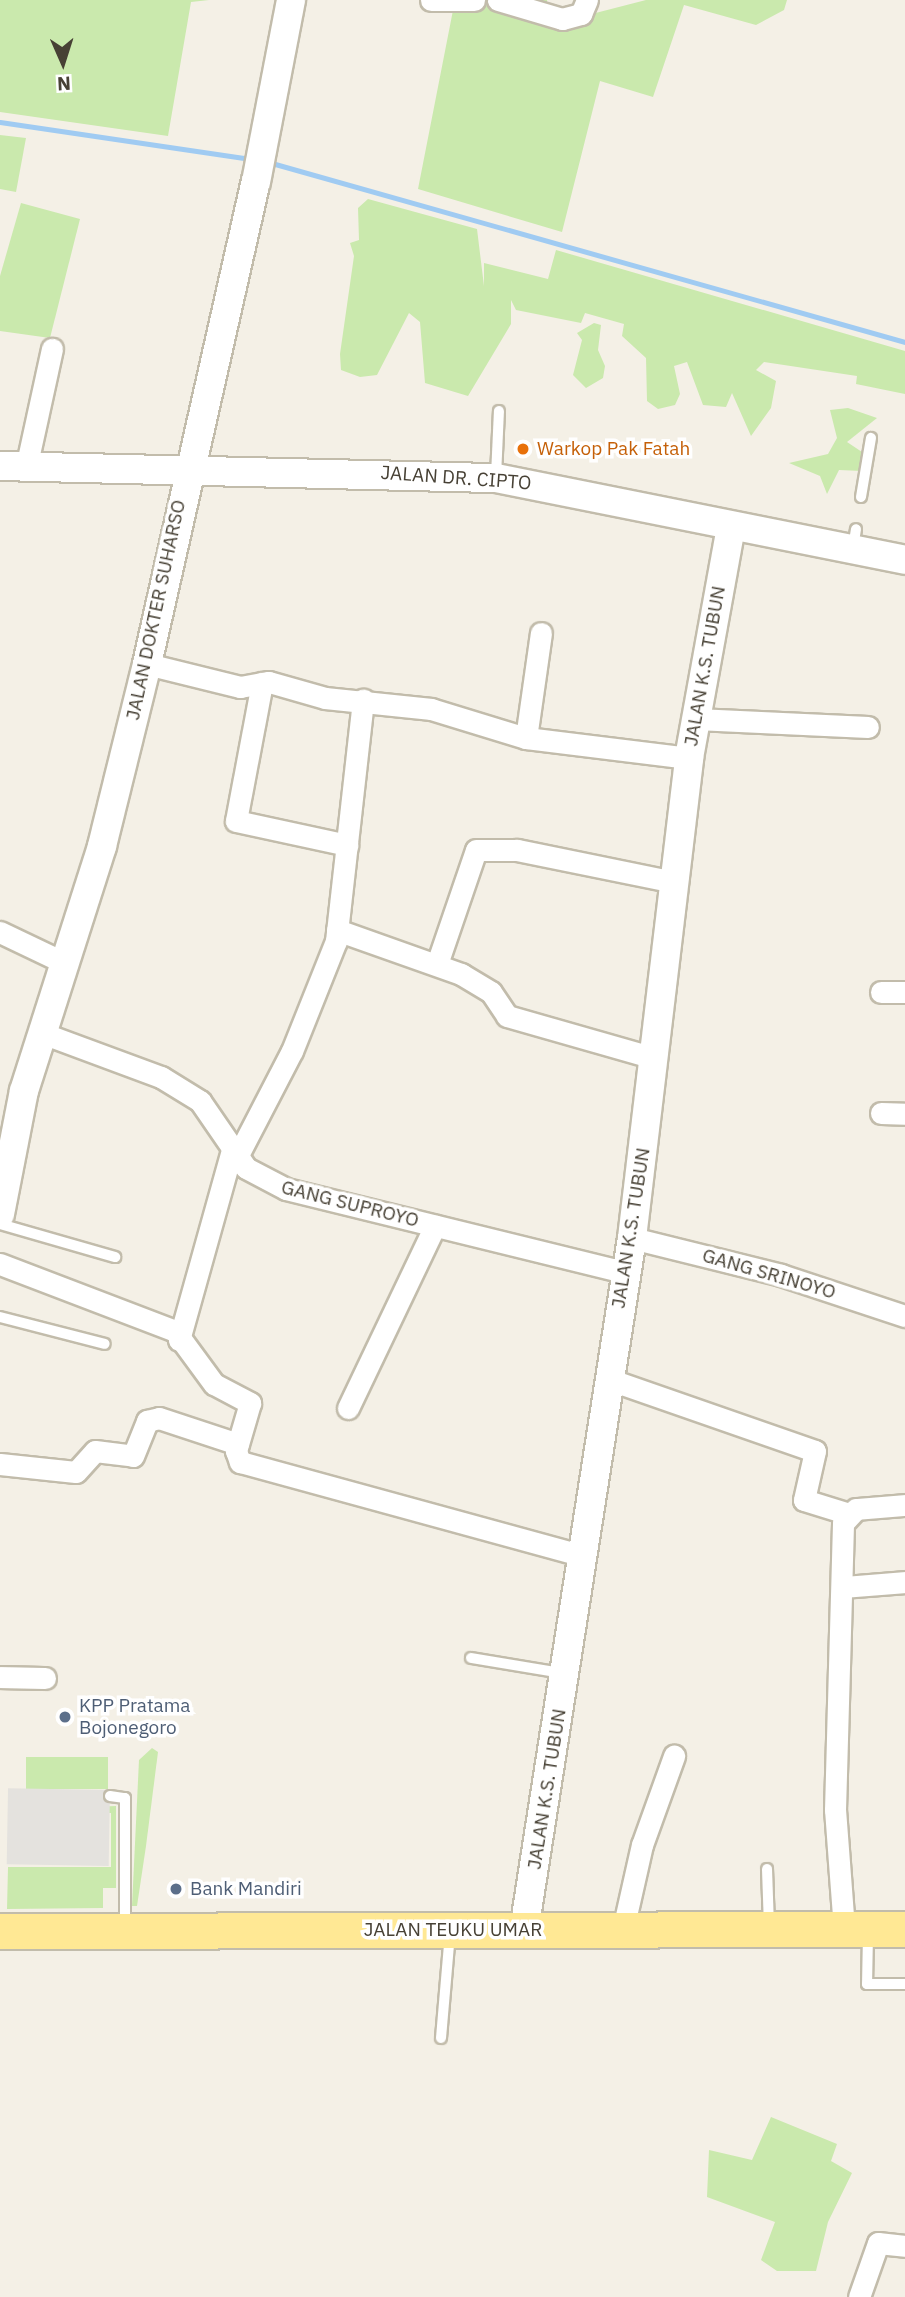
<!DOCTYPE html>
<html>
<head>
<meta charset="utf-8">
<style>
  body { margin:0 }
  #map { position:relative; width:905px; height:2297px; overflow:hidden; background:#f4f0e6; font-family:"IBM Plex Sans",sans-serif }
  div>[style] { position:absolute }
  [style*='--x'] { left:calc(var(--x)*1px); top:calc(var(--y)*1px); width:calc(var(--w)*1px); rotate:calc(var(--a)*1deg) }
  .green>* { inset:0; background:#cae9ad; transform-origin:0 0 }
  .parking>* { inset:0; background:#e4e2de; transform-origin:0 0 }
  .stream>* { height:5px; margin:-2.5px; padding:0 2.5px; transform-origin:2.5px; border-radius:2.5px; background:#a0cbf2 }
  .roads { filter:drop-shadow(2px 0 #c2bcab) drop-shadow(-2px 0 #c2bcab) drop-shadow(0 2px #c2bcab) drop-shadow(0 -2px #c2bcab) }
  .service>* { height:10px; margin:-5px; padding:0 5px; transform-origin:5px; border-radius:5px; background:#fff }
  .minor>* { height:21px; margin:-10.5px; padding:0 10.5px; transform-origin:10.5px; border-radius:10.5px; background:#fff }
  .tertiary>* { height:28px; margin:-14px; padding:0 14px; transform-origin:14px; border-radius:14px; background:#fff }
  .primary>* { height:35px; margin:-17.5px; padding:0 17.5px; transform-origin:17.5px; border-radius:17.5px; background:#ffe894 }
  .dots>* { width:19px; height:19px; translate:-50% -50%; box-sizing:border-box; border:4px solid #fff; border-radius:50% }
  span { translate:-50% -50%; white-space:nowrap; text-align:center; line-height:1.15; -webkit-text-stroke:7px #fff; paint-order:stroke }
  .food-label { font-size:19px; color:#c56008 }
  .left { translate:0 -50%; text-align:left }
  .street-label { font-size:19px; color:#474135 }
  .service-label { font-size:19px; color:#4e5e75 }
  .north { position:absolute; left:28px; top:28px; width:70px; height:70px; -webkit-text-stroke:5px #fff; paint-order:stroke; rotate:177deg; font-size:19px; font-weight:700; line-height:28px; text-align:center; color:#474135 }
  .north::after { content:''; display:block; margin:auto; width:24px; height:32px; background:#474135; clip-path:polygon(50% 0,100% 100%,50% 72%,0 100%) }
</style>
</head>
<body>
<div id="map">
  <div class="green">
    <div style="clip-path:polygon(0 0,209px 0,191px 2px,168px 136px,0 112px)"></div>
    <div style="clip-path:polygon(455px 0,547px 0,549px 25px,646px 0,787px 0,784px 10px,756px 25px,684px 5px,653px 97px,600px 81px,562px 232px,418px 189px)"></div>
    <div style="clip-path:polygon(0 135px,26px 138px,16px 192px,0 189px)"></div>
    <div style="clip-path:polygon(368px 199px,477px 229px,484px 286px,484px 263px,548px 279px,556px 250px,905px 351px,905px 394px,856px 384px,857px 376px,764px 362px,756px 370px,776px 381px,771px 408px,751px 436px,732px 393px,726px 407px,703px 405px,687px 362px,674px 366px,680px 394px,675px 405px,658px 409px,647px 401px,646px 358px,622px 336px,624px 324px,585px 313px,581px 323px,516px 310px,511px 300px,511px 324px,468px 396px,425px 383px,420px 322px,409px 313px,377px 375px,360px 377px,341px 370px,340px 354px,354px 256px,350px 243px,359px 240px,358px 208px)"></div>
    <div style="clip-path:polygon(21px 203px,80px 219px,50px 338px,0 331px,0 276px)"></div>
    <div style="clip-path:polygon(594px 323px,601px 325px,598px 350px,605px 366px,603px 378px,586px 388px,573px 375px,582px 340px,577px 333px)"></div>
    <div style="clip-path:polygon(848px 408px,877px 418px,847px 442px,865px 454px,862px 471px,839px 470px,827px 494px,820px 476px,789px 463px,828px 454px,837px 438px,830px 410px)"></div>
    <div style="clip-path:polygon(152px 1748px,158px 1752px,146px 1846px,137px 1906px,132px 1906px,139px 1760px)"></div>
    <div style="left:26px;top:1757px;width:82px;height:32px"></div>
    <div style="clip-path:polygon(116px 1806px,116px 1888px,103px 1888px,103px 1908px,7px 1909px,8px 1867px,111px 1867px,111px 1813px,91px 1813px,91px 1807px)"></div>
    <div style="clip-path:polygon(771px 2117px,837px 2144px,831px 2161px,852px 2173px,828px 2222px,816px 2271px,777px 2271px,761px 2260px,775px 2222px,707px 2197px,709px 2150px,752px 2160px)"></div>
  </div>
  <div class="parking">
    <div style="left:110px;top:1790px;width:76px;height:102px;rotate:91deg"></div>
  </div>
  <div class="stream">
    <div style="--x:0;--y:122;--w:255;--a:8.4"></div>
    <div style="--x:268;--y:162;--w:662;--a:15.78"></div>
  </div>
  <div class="roads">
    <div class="service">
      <div style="--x:496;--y:476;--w:65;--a:-87.4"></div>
      <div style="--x:861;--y:497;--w:60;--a:-80.4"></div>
      <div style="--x:853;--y:548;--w:19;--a:-81"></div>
      <div style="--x:0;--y:1224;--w:120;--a:16"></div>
      <div style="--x:0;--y:1317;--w:108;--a:14.4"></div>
      <div style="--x:471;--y:1658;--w:92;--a:9.4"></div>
      <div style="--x:110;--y:1796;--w:15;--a:8"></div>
      <div style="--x:125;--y:1798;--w:130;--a:90"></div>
      <div style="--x:767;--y:1869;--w:57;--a:88"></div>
      <div style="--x:868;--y:1934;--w:50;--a:91.1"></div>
      <div style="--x:867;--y:1984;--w:38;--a:0"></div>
      <div style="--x:441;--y:2038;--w:104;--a:-85.1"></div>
    </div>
    <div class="minor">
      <div style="--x:431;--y:0;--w:43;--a:0"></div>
      <div style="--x:498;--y:0;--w:67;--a:16.5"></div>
      <div style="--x:562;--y:19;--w:20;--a:-15"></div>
      <div style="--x:581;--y:14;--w:15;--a:-67"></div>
      <div style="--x:26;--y:468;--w:122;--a:-77.7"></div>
      <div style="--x:147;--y:664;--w:96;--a:13.9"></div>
      <div style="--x:240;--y:687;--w:29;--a:-10"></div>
      <div style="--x:269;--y:682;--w:58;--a:15.9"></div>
      <div style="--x:325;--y:698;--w:107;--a:5.9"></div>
      <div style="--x:431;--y:709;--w:99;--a:17"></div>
      <div style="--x:526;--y:738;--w:164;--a:7"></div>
      <div style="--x:262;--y:683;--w:140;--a:100.7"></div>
      <div style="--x:236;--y:821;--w:114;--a:12.2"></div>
      <div style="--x:696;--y:719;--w:172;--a:2.7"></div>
      <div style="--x:526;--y:738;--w:106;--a:-81.9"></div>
      <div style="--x:337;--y:930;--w:132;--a:19.5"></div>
      <div style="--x:461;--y:974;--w:35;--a:31"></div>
      <div style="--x:491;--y:992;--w:29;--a:56"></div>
      <div style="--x:507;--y:1016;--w:153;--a:15.9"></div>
      <div style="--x:0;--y:932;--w:70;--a:25.5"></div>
      <div style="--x:437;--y:964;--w:120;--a:-71.1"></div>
      <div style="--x:476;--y:850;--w:41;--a:0"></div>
      <div style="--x:517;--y:850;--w:160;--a:11.5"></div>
      <div style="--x:881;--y:992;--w:24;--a:0"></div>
      <div style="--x:42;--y:1033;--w:127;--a:20.3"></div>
      <div style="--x:161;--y:1077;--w:46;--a:31.6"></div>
      <div style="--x:200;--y:1101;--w:81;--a:55.5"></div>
      <div style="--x:246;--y:1168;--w:45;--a:27.7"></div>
      <div style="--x:286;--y:1189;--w:348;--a:13.8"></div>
      <div style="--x:881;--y:1113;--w:24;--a:2"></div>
      <div style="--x:238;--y:1155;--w:117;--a:-62.6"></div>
      <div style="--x:292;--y:1051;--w:118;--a:-68.2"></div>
      <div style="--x:336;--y:941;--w:243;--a:-83.6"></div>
      <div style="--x:632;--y:1238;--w:154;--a:13.9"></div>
      <div style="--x:781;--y:1275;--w:131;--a:18.3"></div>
      <div style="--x:0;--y:1264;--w:187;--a:20.9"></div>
      <div style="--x:175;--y:1331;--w:66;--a:53.7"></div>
      <div style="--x:214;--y:1384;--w:41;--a:27.8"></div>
      <div style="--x:250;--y:1403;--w:50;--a:106.3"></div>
      <div style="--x:236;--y:1451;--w:12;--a:70"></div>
      <div style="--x:240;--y:1462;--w:353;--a:15.3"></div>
      <div style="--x:179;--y:1340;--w:201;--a:-74.4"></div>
      <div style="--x:608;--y:1379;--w:219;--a:19.2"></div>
      <div style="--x:815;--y:1451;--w:50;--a:102.7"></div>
      <div style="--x:804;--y:1500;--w:44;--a:17.2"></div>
      <div style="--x:348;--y:1408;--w:202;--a:-64.5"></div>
      <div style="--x:0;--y:1464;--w:76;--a:6"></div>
      <div style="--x:76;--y:1472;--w:28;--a:-48"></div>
      <div style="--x:95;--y:1451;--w:38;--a:7"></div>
      <div style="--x:133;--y:1456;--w:38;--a:-68"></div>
      <div style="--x:147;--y:1421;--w:12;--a:-14"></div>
      <div style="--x:159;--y:1418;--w:83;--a:18.2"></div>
      <div style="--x:843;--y:1587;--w:62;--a:-4.6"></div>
      <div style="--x:0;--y:1677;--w:45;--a:1.3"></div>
      <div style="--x:623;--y:1929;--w:86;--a:-77.3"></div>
      <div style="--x:642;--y:1845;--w:95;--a:-70.2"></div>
      <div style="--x:844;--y:1929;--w:119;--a:-94.3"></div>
      <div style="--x:835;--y:1810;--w:287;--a:-88.4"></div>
      <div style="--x:843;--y:1523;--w:19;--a:-47"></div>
      <div style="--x:856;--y:1509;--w:49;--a:-4.7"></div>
      <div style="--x:859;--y:2297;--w:57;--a:-70.6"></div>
      <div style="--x:878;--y:2243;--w:27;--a:6"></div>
    </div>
    <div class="tertiary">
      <div style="--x:0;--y:466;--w:496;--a:1.4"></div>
      <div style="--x:496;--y:478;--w:417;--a:11.3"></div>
      <div style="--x:0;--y:1214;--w:125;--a:-79"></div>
      <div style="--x:24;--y:1091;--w:257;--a:-72.3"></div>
      <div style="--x:102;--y:846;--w:187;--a:-76.1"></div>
      <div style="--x:147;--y:664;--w:494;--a:-77.3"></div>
      <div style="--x:256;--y:182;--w:185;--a:-79.1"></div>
      <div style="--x:524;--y:1930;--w:700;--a:-81.13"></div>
      <div style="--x:632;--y:1238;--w:483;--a:-83.2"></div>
      <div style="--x:689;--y:758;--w:236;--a:-79.7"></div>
    </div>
    <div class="primary">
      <div style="--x:0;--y:1931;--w:905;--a:-0.13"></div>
    </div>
  </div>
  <div class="dots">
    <div style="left:523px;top:449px;background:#e8710a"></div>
    <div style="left:65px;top:1717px;background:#5c6f8a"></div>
    <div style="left:176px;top:1889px;background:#5c6f8a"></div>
  </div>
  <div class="food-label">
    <span class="left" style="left:537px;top:449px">Warkop Pak Fatah</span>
  </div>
  <div class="street-label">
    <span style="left:456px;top:478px;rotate:4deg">JALAN DR. CIPTO</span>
    <span style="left:156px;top:610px;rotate:-78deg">JALAN DOKTER SUHARSO</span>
    <span style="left:705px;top:666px;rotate:-80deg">JALAN K.S. TUBUN</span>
    <span style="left:350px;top:1204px;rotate:14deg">GANG SUPROYO</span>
    <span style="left:631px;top:1228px;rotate:-81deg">JALAN K.S. TUBUN</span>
    <span style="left:769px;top:1274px;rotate:16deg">GANG SRINOYO</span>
    <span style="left:547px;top:1789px;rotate:-81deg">JALAN K.S. TUBUN</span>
    <span style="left:453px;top:1930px">JALAN TEUKU UMAR</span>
  </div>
  <div class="service-label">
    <span class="left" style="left:79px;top:1717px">KPP Pratama<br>Bojonegoro</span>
    <span class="left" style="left:190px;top:1889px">Bank Mandiri</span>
  </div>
  <div class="north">N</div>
</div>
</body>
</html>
